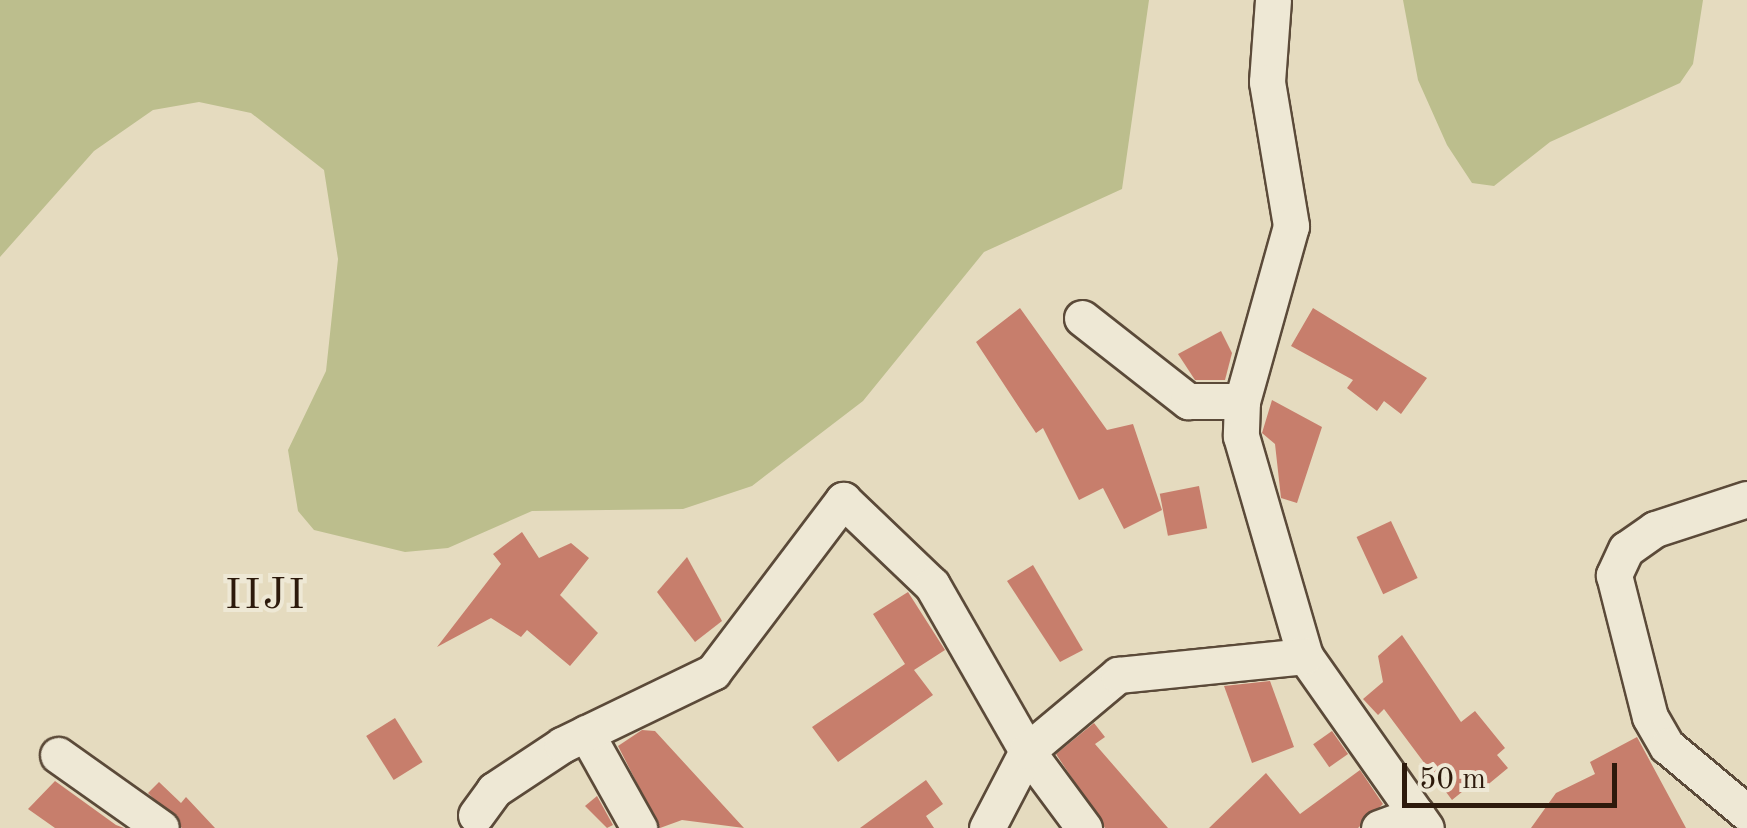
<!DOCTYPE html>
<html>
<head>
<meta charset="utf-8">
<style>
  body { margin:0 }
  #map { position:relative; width:1747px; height:828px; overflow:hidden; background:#e5dbbf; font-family:"Old Standard TT",serif }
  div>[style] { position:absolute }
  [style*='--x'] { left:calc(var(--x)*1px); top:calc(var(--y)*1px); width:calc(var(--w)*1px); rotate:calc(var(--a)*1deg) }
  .green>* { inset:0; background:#bcbe8d }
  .building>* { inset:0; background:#c77e6c; transform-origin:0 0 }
  .roads { filter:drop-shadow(2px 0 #5b4a39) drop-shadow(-2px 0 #5b4a39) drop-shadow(0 2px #5b4a39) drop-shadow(0 -2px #5b4a39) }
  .minor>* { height:35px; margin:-17.5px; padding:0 17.5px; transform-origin:17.5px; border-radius:17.5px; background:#eee8d5 }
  span { translate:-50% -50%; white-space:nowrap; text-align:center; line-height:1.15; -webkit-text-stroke:8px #eee8d5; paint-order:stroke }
  .quarter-label { font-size:42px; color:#2d1a0c; letter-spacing:2.5px }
  .scale { position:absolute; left:1402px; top:763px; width:215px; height:45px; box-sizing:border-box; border:5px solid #2d1a0c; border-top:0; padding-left:12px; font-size:30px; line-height:35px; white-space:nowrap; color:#2d1a0c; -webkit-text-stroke:8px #eee8d5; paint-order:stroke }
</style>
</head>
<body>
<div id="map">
  <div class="green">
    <div style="clip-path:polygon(0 0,1149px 0,1122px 189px,984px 252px,863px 401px,752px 486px,683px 509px,532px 511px,448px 548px,405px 552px,314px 530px,298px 511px,288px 450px,326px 371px,338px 259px,324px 170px,251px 113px,199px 102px,153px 110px,94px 151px,0 257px)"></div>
    <div style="clip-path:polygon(1403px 0,1703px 0,1693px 64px,1680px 83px,1550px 142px,1494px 186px,1472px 183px,1447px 145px,1418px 80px)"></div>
  </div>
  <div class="building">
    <div style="clip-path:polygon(1020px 308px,1107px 430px,1133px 424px,1162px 510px,1124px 529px,1103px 488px,1079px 500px,1043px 428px,1036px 433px,976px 342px)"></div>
    <div style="clip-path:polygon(1313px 308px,1427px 378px,1401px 414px,1384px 401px,1377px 411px,1347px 388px,1353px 380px,1291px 346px)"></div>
    <div style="clip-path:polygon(1221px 331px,1232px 353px,1225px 380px,1195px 380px,1178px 354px)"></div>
    <div style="clip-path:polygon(1272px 400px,1322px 427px,1297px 503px,1281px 498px,1275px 444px,1262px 433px)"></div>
    <div style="left:1199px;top:486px;width:43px;height:40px;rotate:79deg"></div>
    <div style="left:1391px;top:521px;width:63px;height:38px;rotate:65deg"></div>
    <div style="clip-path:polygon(522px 532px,539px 558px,571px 543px,589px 558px,560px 595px,598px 633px,570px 666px,527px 630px,521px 637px,491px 618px,437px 647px,501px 564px,493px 554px)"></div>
    <div style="clip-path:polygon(687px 557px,722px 621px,695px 642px,657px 592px)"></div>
    <div style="clip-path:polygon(1033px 565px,1083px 650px,1060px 662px,1007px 581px)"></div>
    <div style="clip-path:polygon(908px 592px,945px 650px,914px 670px,933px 695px,838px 762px,812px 727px,905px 664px,873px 614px)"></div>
    <div style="clip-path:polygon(1402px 635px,1461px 722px,1475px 711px,1505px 748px,1497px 755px,1508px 768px,1485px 787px,1478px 779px,1452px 800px,1384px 709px,1378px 715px,1363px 699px,1383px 682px,1378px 656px)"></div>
    <div style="clip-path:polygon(1270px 681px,1294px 747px,1252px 763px,1224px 686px)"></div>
    <div style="left:395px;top:718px;width:52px;height:34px;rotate:58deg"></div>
    <div style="clip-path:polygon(1094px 723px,1105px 737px,1095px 744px,1168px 828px,1105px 828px,1056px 754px)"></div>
    <div style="clip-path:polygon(642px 730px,655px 731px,744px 828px,682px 820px,660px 828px,618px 746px)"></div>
    <div style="left:1332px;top:731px;width:28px;height:23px;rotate:55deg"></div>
    <div style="clip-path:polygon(1637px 737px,1686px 828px,1531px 828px,1556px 793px,1595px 774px,1590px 762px)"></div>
    <div style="clip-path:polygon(1360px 770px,1383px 804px,1358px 828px,1209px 828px,1266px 773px,1300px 814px)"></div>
    <div style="clip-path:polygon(926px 780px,943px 804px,926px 816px,934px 828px,860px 828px)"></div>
    <div style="clip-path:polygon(55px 781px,116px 825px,124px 828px,55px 828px,28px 809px)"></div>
    <div style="clip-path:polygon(159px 782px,181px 803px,186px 797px,215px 828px,182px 828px,148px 793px)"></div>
    <div style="clip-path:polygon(597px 796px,613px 825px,607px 828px,585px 806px)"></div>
  </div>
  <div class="roads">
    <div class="minor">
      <div style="--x:1273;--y:0;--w:82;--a:94.2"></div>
      <div style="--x:1267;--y:82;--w:146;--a:80.5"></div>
      <div style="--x:1291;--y:226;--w:182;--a:105.6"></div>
      <div style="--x:1242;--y:401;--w:35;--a:92"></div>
      <div style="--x:1241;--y:436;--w:229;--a:73.8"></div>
      <div style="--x:1305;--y:656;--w:210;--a:54.9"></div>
      <div style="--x:1082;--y:318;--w:135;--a:38.1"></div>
      <div style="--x:1188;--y:401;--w:54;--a:0"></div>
      <div style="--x:1747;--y:499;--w:97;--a:161.9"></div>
      <div style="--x:1655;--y:529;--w:35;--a:145"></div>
      <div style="--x:1626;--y:549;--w:29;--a:115"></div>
      <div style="--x:1614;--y:575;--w:146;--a:75.8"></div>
      <div style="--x:1650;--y:717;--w:34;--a:60"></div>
      <div style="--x:1667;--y:746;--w:104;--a:39.9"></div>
      <div style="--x:586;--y:733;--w:109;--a:60.8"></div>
      <div style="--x:58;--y:755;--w:126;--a:35.3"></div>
      <div style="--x:476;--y:815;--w:31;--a:-54"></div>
      <div style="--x:494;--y:790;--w:82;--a:-33.5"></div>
      <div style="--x:562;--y:745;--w:168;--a:-25.8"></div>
      <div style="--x:713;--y:672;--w:216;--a:-52.9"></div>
      <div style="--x:843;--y:500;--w:123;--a:43.7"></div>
      <div style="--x:932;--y:585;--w:191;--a:60.2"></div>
      <div style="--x:1027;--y:751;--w:96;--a:53.5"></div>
      <div style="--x:987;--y:828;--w:87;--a:-62.5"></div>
      <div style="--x:1027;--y:751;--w:119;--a:-39.9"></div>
      <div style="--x:1118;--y:675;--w:188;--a:-5.8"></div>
      <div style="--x:1379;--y:828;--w:40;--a:-20.2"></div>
    </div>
  </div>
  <div class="quarter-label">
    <span style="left:266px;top:597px">IIJI</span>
  </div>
  <div class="scale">50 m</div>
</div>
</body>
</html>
